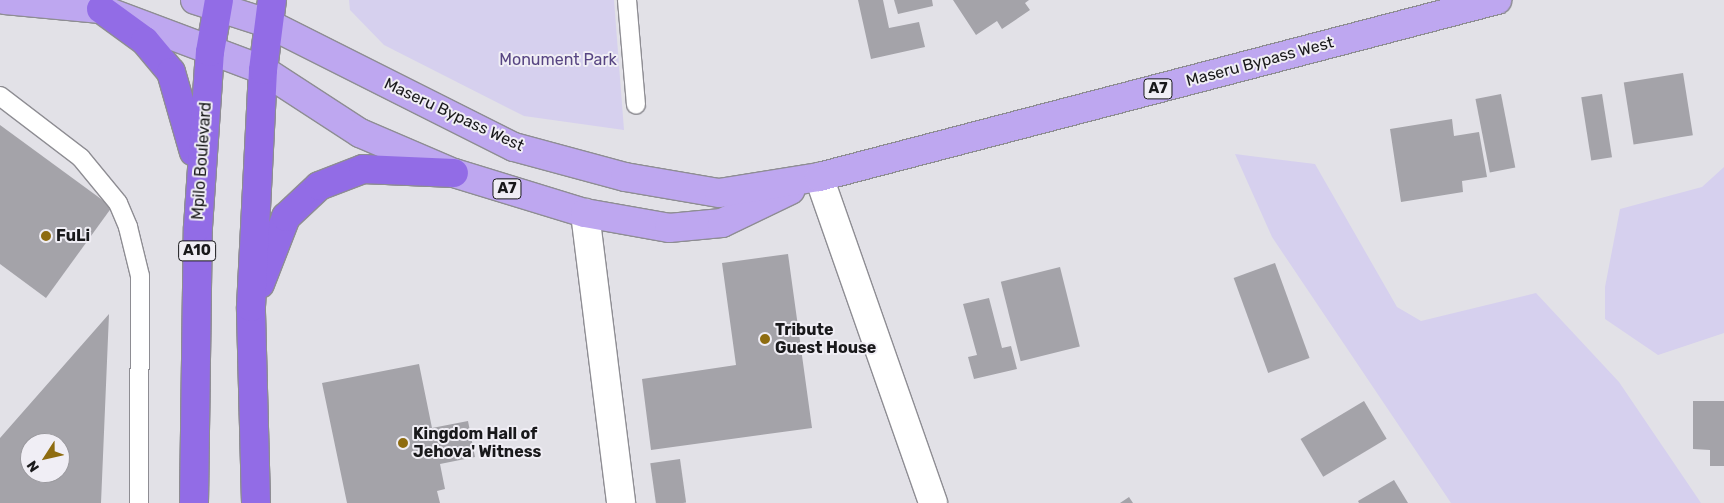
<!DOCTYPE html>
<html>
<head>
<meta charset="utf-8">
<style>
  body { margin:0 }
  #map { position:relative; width:1724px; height:503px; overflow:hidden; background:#e2e1e7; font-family:Rubik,sans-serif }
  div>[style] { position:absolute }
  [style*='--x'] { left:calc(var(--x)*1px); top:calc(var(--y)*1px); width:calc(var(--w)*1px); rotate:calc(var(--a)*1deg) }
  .green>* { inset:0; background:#d6d0ee }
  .building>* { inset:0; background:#a4a3a9; transform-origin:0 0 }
  .roads { filter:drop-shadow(1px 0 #8e8d93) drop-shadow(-1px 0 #8e8d93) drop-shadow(0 1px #8e8d93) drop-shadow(0 -1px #8e8d93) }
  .lane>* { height:18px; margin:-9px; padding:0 9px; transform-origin:9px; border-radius:9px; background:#fff }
  .street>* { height:28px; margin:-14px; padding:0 14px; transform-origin:14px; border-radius:14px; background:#fff }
  .primary>* { height:28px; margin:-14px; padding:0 14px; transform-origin:14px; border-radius:14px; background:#bea7f0 }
  .highway>* { height:28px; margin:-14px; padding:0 14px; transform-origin:14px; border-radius:14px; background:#926ce6 }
  .dots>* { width:14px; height:14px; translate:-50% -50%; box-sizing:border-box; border:2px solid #f0eef5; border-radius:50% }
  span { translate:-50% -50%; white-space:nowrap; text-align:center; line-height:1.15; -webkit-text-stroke:4px #f0eef5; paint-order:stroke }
  .shield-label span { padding:1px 4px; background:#f0eef5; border:1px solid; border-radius:4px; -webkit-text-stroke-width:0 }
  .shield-label { font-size:15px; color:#19191b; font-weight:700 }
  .park-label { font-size:16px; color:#574582 }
  .street-label { font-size:16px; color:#19191b }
  .poi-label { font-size:16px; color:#19191b; font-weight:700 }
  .left { translate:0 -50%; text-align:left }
  .north { position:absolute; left:20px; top:433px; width:50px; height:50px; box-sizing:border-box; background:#f0eef5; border:1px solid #9a999e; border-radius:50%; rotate:235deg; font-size:14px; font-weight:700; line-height:20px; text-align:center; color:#19191b }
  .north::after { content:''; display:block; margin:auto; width:18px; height:22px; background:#8e6c10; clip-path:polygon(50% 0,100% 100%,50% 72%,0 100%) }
</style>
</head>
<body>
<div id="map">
  <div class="green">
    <div style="clip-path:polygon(349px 0,614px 0,624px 130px,524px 116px,384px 45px,350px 10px)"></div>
    <div style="clip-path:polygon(1235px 154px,1315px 164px,1397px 307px,1421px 321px,1536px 293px,1619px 382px,1701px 503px,1451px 503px,1272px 237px)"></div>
    <div style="clip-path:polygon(1724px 167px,1724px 333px,1658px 355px,1605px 319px,1605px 287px,1620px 209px,1702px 187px)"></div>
  </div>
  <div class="building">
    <div style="clip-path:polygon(858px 0,883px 0,889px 28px,919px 22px,925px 47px,871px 59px)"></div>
    <div style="clip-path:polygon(894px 0,932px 0,933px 6px,898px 14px)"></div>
    <div style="clip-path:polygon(953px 0,1029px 0,1025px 3px,1030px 10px,1002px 29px,997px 21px,976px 35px)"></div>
    <div style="left:1683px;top:73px;width:63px;height:60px;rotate:81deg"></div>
    <div style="left:1501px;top:94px;width:75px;height:26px;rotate:79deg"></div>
    <div style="left:1602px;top:94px;width:64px;height:21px;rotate:81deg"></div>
    <div style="clip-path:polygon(1452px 119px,1454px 136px,1479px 132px,1487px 177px,1462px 181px,1463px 192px,1401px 202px,1390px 129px)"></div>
    <div style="clip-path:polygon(0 125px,112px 207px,46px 298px,0 264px)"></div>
    <div style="clip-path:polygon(788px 254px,812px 428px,651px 450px,642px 379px,736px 365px,722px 263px)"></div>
    <div style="left:1275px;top:263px;width:101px;height:44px;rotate:70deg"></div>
    <div style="left:1060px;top:267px;width:82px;height:61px;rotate:76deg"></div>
    <div style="clip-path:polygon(989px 298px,1002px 348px,1011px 346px,1017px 369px,974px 379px,968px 357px,977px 355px,963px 304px)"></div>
    <div style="clip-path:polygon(evenodd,109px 314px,101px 503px,0 503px,0 438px,109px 314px,30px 443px,60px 443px,60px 473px,30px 473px,30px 443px)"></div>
    <div style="clip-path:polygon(419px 364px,432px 428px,468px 421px,475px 457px,440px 464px,445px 489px,437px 491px,440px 503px,347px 503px,322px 383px)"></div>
    <div style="left:1364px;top:401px;width:44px;height:74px;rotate:59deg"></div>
    <div style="clip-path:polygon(1693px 401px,1724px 401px,1724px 466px,1710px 466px,1710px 450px,1693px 449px)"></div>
    <div style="left:680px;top:459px;width:44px;height:30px;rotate:82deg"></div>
    <div style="clip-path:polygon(1394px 480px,1408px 503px,1359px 503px,1358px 501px)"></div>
    <div style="clip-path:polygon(1129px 497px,1133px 503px,1120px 503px)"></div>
  </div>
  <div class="roads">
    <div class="lane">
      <div style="--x:627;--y:0;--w:105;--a:85.1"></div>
      <div style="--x:0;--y:96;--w:102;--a:37.4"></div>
      <div style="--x:81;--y:158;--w:58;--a:50.6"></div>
      <div style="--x:118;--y:203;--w:26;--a:67"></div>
      <div style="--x:128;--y:227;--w:50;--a:76.2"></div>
      <div style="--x:140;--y:276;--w:227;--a:90.3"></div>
    </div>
    <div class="street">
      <div style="--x:819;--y:177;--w:345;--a:70.7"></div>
      <div style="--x:585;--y:213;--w:292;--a:82.9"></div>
    </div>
    <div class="primary">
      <div style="--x:5;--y:0;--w:96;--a:5.4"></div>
      <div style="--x:101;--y:9;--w:173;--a:20.6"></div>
      <div style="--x:263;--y:70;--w:116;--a:33"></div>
      <div style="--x:360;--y:133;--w:102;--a:23.1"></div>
      <div style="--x:454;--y:173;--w:137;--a:17"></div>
      <div style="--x:585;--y:213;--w:85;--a:10.1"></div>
      <div style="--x:669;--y:228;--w:53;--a:-5.4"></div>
      <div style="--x:722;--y:223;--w:76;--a:-25.6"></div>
      <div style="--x:195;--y:0;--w:76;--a:17.7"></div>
      <div style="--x:267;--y:23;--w:276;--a:26.7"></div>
      <div style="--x:514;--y:147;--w:115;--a:15.1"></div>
      <div style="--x:625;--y:177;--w:95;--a:9.7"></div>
      <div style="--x:719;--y:193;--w:101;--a:-9.1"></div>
      <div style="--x:819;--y:177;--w:701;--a:-14.63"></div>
    </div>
    <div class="highway">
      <div style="--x:101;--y:9;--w:54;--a:36"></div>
      <div style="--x:145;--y:41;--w:40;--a:50"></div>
      <div style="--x:171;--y:72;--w:83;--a:74"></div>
      <div style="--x:260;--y:284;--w:72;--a:-68.8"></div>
      <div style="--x:286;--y:217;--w:45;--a:-43.2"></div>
      <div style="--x:319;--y:186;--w:47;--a:-21.1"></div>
      <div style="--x:363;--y:169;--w:91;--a:2.5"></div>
      <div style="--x:194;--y:503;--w:276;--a:-89.2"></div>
      <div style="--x:198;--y:227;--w:175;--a:-86.1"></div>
      <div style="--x:210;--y:52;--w:53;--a:-80.2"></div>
      <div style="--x:256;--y:503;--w:196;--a:-91.5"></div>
      <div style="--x:251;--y:307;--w:237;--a:-87.1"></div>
      <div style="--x:263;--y:70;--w:71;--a:-82.7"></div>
    </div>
  </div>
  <div class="dots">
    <div style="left:46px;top:236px;background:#8e6c10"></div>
    <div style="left:765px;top:339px;background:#8e6c10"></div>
    <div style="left:403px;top:443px;background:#8e6c10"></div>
  </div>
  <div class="shield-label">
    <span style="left:1158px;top:89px">A7</span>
    <span style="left:507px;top:189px">A7</span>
    <span style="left:197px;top:251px">A10</span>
  </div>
  <div class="park-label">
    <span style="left:558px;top:60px">Monument Park</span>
  </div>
  <div class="street-label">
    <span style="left:1260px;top:62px;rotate:-15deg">Maseru Bypass West</span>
    <span style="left:454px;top:115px;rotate:25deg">Maseru Bypass West</span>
    <span style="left:202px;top:161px;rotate:-86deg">Mpilo Boulevard</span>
  </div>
  <div class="poi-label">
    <span class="left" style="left:56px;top:236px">FuLi</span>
    <span class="left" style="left:775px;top:339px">Tribute<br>Guest House</span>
    <span class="left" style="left:413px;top:443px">Kingdom Hall of<br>Jehova' Witness</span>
  </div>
  <div class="north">N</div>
</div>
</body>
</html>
